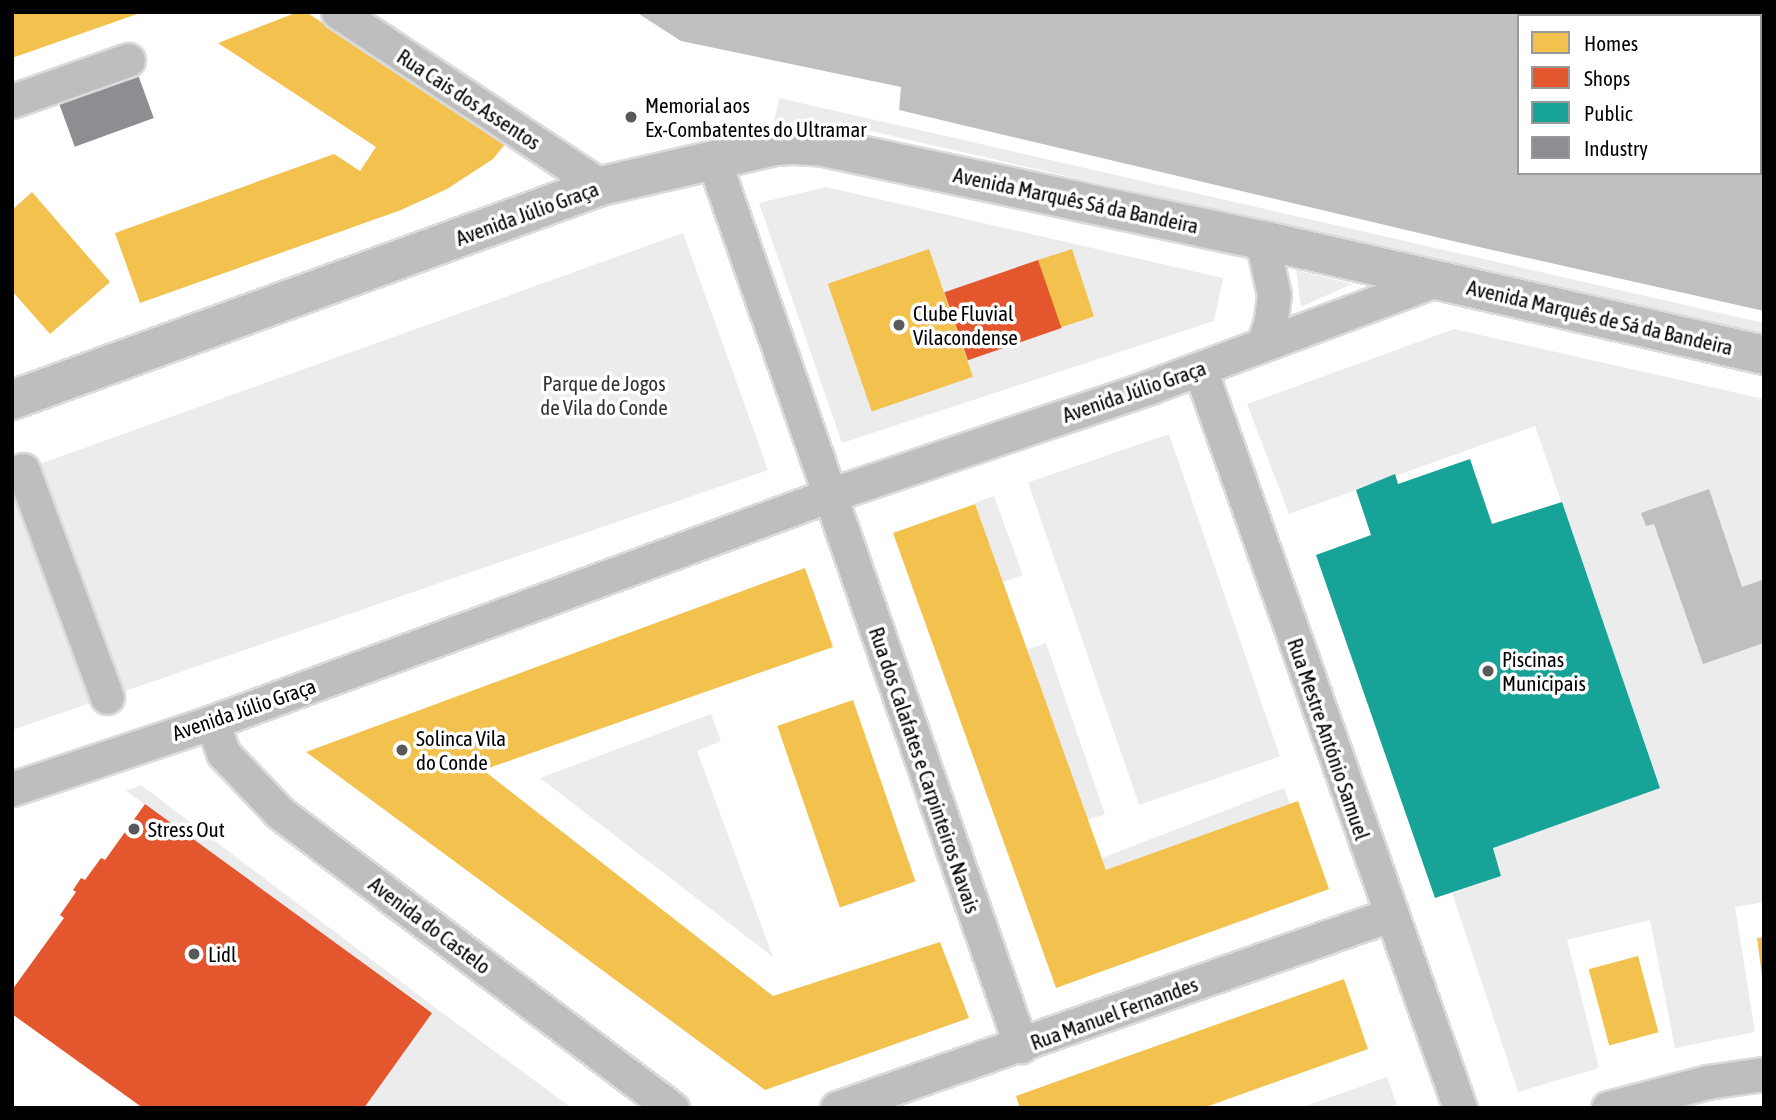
<!DOCTYPE html>
<html>
<head>
<meta charset="utf-8">
<style>
  body { margin:0 }
  #map { position:relative; width:1776px; height:1120px; overflow:hidden; background:#fff; font-family:"Asap Condensed",sans-serif }
  div>[style] { position:absolute }
  [style*='--x'] { left:calc(var(--x)*1px); top:calc(var(--y)*1px); width:calc(var(--w)*1px); rotate:calc(var(--a)*1deg) }
  .green>* { inset:0; background:#ececec; transform-origin:0 0 }
  .water>* { inset:0; background:#bfbfbf }
  .homes>* { inset:0; background:#f2c14e; transform-origin:0 0 }
  .shops>* { inset:0; background:#e4572e; transform-origin:0 0 }
  .public>* { inset:0; background:#17a398 }
  .industry>* { inset:0; background:#8d8d92; transform-origin:0 0 }
  .roads { filter:drop-shadow(2px 0 #dbdbdb) drop-shadow(-2px 0 #dbdbdb) drop-shadow(0 2px #dbdbdb) drop-shadow(0 -2px #dbdbdb) }
  .minor>* { height:33px; margin:-16.5px; padding:0 16.5px; transform-origin:16.5px; border-radius:16.5px; background:#bebebe }
  .major>* { height:38px; margin:-19px; padding:0 19px; transform-origin:19px; border-radius:19px; background:#bebebe }
  .dots>* { width:19px; height:19px; translate:-50% -50%; box-sizing:border-box; border:4px solid #fff; border-radius:50% }
  span { translate:-50% -50%; white-space:nowrap; text-align:center; line-height:1.15; -webkit-text-stroke:7px #fff; paint-order:stroke }
  .street-label { font-size:21px; color:#000 }
  .poi-label { font-size:21px; color:#000 }
  .left { translate:0 -50%; text-align:left }
  .park-label { font-size:21px; color:#333 }
  .frame { position:absolute; inset:0; border:14px solid #000; pointer-events:none }
  .legend { position:absolute; left:1517px; top:14px; width:245px; height:161px; box-sizing:border-box; background:#fff; border:2px solid #999; margin:0; padding:9px 12px; list-style:none; font-size:21px; color:#000 }
  .legend li { display:flex; align-items:center; gap:14px; height:35px }
  .legend b { width:35px; border:2px solid #999 }
</style>
</head>
<body>
<div id="map">
  <div class="green">
    <div style="clip-path:polygon(779px 98px,1764px 323px,1764px 336px,840px 124px,774px 122px)"></div>
    <div style="clip-path:polygon(826px 187px,1223px 278px,1214px 321px,842px 443px,759px 203px)"></div>
    <div style="clip-path:polygon(683px 233px,768px 470px,12px 730px,12px 474px)"></div>
    <div style="clip-path:polygon(1296px 270px,1352px 284px,1301px 307px)"></div>
    <div style="clip-path:polygon(1454px 329px,1764px 399px,1764px 902px,1735px 907px,1755px 1032px,1675px 1048px,1650px 920px,1567px 940px,1599px 1068px,1518px 1092px,1452px 893px,1501px 876px,1493px 848px,1660px 787px,1535px 426px,1289px 514px,1247px 404px)"></div>
    <div style="left:1169px;top:434px;width:341px;height:149px;rotate:71deg"></div>
    <div style="left:994px;top:496px;width:84px;height:21px;rotate:70deg"></div>
    <div style="left:1046px;top:643px;width:181px;height:20px;rotate:71deg"></div>
    <div style="clip-path:polygon(711px 714px,721px 741px,697px 751px,773px 957px,540px 778px)"></div>
    <div style="clip-path:polygon(141px 785px,437px 1009px,572px 1108px,364px 1108px,432px 1012px,126px 791px)"></div>
    <div style="left:1284px;top:788px;width:17px;height:195px;rotate:69deg"></div>
    <div style="clip-path:polygon(1387px 1077px,1398px 1108px,1300px 1108px)"></div>
  </div>
  <div class="water">
    <div style="clip-path:polygon(evenodd,636px 12px,1764px 12px,1764px 311px,1457px 242px,899px 110px,901px 87px,681px 41px,636px 12px,1519px 16px,1760px 16px,1760px 173px,1519px 173px,1519px 16px)"></div>
    <div style="clip-path:polygon(1709px 489px,1742px 587px,1762px 580px,1764px 643px,1703px 664px,1654px 524px,1646px 526px,1641px 513px)"></div>
  </div>
  <div class="homes">
    <div style="clip-path:polygon(12px 12px,140px 12px,140px 13px,12px 58px)"></div>
    <div style="clip-path:polygon(298px 12px,306px 12px,505px 144px,493px 159px,447px 189px,401px 210px,140px 303px,115px 233px,334px 154px,360px 171px,376px 147px,218px 43px)"></div>
    <div style="clip-path:polygon(32px 192px,110px 282px,50px 334px,12px 291px,12px 210px)"></div>
    <div style="left:929px;top:249px;width:135px;height:107px;rotate:71deg"></div>
    <div style="left:1072px;top:249px;width:71px;height:36px;rotate:72deg"></div>
    <div style="clip-path:polygon(975px 504px,1106px 870px,1298px 801px,1329px 889px,1056px 988px,893px 533px)"></div>
    <div style="clip-path:polygon(805px 568px,833px 647px,483px 770px,773px 996px,940px 942px,969px 1018px,765px 1090px,306px 752px)"></div>
    <div style="left:853px;top:700px;width:192px;height:80px;rotate:71deg"></div>
    <div style="clip-path:polygon(1764px 937px,1764px 975px,1762px 976px,1757px 938px)"></div>
    <div style="left:1638px;top:956px;width:79px;height:51px;rotate:75deg"></div>
    <div style="clip-path:polygon(1344px 979px,1368px 1049px,1203px 1108px,1020px 1108px,1016px 1096px)"></div>
  </div>
  <div class="shops">
    <div style="left:1038px;top:260px;width:72px;height:99px;rotate:71deg"></div>
    <div style="clip-path:polygon(145px 804px,432px 1013px,364px 1108px,143px 1108px,12px 1014px,12px 990px,64px 918px,60px 915px,76px 892px,73px 890px,81px 878px,85px 880px,101px 858px,105px 860px)"></div>
  </div>
  <div class="public">
    <div style="clip-path:polygon(1470px 459px,1492px 524px,1562px 502px,1660px 788px,1493px 848px,1501px 876px,1435px 898px,1316px 555px,1371px 535px,1356px 490px,1395px 474px,1398px 484px)"></div>
  </div>
  <div class="industry">
    <div style="left:137px;top:72px;width:49px;height:84px;rotate:70deg"></div>
  </div>
  <div class="roads">
    <div class="minor">
      <div style="--x:338;--y:12;--w:315;--a:33.5"></div>
      <div style="--x:12;--y:101;--w:123;--a:-19.5"></div>
      <div style="--x:714;--y:161;--w:937;--a:70.87"></div>
      <div style="--x:1262;--y:240;--w:56;--a:77.7"></div>
      <div style="--x:1274;--y:295;--w:26;--a:97"></div>
      <div style="--x:1271;--y:321;--w:24;--a:109"></div>
      <div style="--x:1200;--y:369;--w:783;--a:70.62"></div>
      <div style="--x:23;--y:470;--w:242;--a:69.7"></div>
      <div style="--x:212;--y:722;--w:33;--a:70"></div>
      <div style="--x:223;--y:753;--w:83;--a:46.5"></div>
      <div style="--x:280;--y:813;--w:491;--a:37"></div>
      <div style="--x:12;--y:789;--w:211;--a:-18.5"></div>
      <div style="--x:212;--y:722;--w:658;--a:-20.17"></div>
      <div style="--x:830;--y:495;--w:338;--a:-18.6"></div>
      <div style="--x:1150;--y:387;--w:305;--a:-20.5"></div>
      <div style="--x:837;--y:1108;--w:586;--a:-19.24"></div>
      <div style="--x:1608;--y:1108;--w:102;--a:-14.7"></div>
      <div style="--x:1707;--y:1082;--w:58;--a:-8"></div>
    </div>
    <div class="major">
      <div style="--x:12;--y:400;--w:627;--a:-19.97"></div>
      <div style="--x:601;--y:186;--w:179;--a:-12.9"></div>
      <div style="--x:775;--y:146;--w:21;--a:-3"></div>
      <div style="--x:796;--y:145;--w:27;--a:4"></div>
      <div style="--x:823;--y:147;--w:449;--a:12"></div>
      <div style="--x:1262;--y:240;--w:515;--a:12.9"></div>
    </div>
  </div>
  <div class="dots">
    <div style="left:631px;top:117px;background:#595959"></div>
    <div style="left:899px;top:325px;background:#595959"></div>
    <div style="left:1488px;top:671px;background:#595959"></div>
    <div style="left:402px;top:750px;background:#595959"></div>
    <div style="left:134px;top:829px;background:#595959"></div>
    <div style="left:194px;top:954px;background:#595959"></div>
  </div>
  <div class="street-label">
    <span style="left:469px;top:99px;rotate:33deg">Rua Cais dos Assentos</span>
    <span style="left:1076px;top:200px;rotate:12deg">Avenida Marquês Sá da Bandeira</span>
    <span style="left:527px;top:213px;rotate:-20deg">Avenida Júlio Graça</span>
    <span style="left:1600px;top:317px;rotate:13deg">Avenida Marquês de Sá da Bandeira</span>
    <span style="left:1134px;top:391px;rotate:-19deg">Avenida Júlio Graça</span>
    <span style="left:244px;top:709px;rotate:-19deg">Avenida Júlio Graça</span>
    <span style="left:1329px;top:739px;rotate:71deg">Rua Mestre António Samuel</span>
    <span style="left:925px;top:770px;rotate:71deg">Rua dos Calafates e Carpinteiros Navais</span>
    <span style="left:430px;top:925px;rotate:37deg">Avenida do Castelo</span>
    <span style="left:1114px;top:1013px;rotate:-20deg">Rua Manuel Fernandes</span>
  </div>
  <div class="poi-label">
    <span class="left" style="left:645px;top:117px">Memorial aos<br>Ex-Combatentes do Ultramar</span>
    <span class="left" style="left:913px;top:325px">Clube Fluvial<br>Vilacondense</span>
    <span class="left" style="left:1502px;top:671px">Piscinas<br>Municipais</span>
    <span class="left" style="left:416px;top:750px">Solinca Vila<br>do Conde</span>
    <span class="left" style="left:148px;top:829px">Stress Out</span>
    <span class="left" style="left:208px;top:954px">Lidl</span>
  </div>
  <div class="park-label">
    <span style="left:604px;top:395px">Parque de Jogos<br>de Vila do Conde</span>
  </div>
  <div class="frame"></div>
  <ul class="legend">
  <li><b style="height:19px;background:#f2c14e"></b>Homes</li>
  <li><b style="height:19px;background:#e4572e"></b>Shops</li>
  <li><b style="height:19px;background:#17a398"></b>Public</li>
  <li><b style="height:19px;background:#8d8d92"></b>Industry</li>
  </ul>
</div>
</body>
</html>
